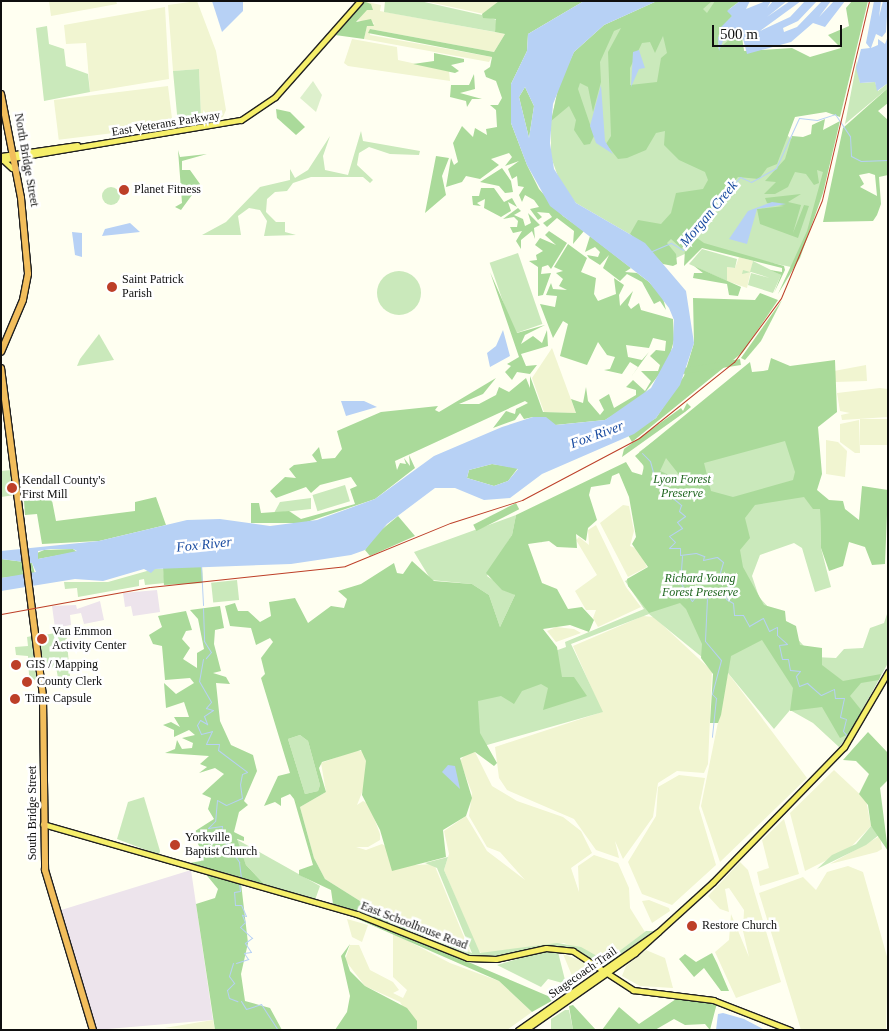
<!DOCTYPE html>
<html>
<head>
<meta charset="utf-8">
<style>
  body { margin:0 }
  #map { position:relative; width:889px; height:1031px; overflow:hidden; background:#fffff1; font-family:Georgia,serif }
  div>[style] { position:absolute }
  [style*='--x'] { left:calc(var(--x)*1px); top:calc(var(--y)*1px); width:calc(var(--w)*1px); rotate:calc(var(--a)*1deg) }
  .industrial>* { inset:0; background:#ede4ec }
  .farmland>* { inset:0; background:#f1f5d1; transform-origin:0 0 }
  .green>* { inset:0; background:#cae9bb; transform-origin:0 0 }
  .round { border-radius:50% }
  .forest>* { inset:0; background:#aada9a; transform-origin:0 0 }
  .pitch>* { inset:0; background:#ddf0cc }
  .water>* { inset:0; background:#b7d1f5 }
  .stream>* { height:1px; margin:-0.5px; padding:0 0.5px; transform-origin:0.5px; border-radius:0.5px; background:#b7d1f5 }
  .roads { filter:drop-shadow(1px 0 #202020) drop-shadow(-1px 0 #202020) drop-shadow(0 1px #202020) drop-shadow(0 -1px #202020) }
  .major>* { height:5px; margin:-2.5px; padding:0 2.5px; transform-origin:2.5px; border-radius:2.5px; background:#f6ef6a }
  .highway>* { height:6px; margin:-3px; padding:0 3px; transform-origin:3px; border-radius:3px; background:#f2be5c }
  .rail>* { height:1px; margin:-0.5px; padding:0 0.5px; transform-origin:0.5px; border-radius:0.5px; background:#bd3f28 }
  .dots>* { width:14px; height:14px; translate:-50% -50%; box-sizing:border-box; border:2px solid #fff; border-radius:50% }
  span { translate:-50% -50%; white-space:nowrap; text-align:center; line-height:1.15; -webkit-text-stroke:5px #fff; paint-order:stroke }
  .street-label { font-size:12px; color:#0f0f0f }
  .poi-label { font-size:12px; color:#0f0f0f }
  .left { translate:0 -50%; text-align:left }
  .park-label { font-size:12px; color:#206620; font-style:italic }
  .water-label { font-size:14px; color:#194ba0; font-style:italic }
  .frame { position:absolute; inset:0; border:2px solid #0f0f0f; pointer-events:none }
  .scale { position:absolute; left:712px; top:25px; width:130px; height:22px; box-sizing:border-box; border:2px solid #0f0f0f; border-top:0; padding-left:6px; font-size:15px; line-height:18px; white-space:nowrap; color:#0f0f0f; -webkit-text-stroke:4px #fff; paint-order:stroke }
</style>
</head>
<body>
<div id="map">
  <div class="industrial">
    <div style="clip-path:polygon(157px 590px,160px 612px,133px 616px,131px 606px,125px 607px,123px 593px)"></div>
    <div style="clip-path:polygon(100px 601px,104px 620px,84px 624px,81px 613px,70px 615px,71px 625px,55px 628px,52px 606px,76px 605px,77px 609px)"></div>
    <div style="clip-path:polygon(191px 870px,213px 1020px,96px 1030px,58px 911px)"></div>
  </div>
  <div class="farmland">
    <div style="clip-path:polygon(49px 1px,116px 1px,117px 4px,51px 16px)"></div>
    <div style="clip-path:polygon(197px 1px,216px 51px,226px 110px,223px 117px,207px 121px,201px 116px,199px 69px,173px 71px,168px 5px)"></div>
    <div style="clip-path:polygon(363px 1px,381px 5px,380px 11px,505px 34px,494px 52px,370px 29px,370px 35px,492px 57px,489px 62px,364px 39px,367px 26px,375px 23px,349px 19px)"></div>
    <div style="clip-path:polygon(424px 1px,499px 1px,484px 14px)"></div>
    <div style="clip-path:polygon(165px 7px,169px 79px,90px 92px,86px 43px,66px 44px,64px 25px)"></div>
    <div style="clip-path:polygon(352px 39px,397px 47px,398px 60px,449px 71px,450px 81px,348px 66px,344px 63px)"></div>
    <div style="left:168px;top:86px;width:40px;height:115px;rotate:83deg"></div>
    <div style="clip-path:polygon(739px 257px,753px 261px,747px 288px,727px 281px,727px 267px,735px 268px)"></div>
    <div style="clip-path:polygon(552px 348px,576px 413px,544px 412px,532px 378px)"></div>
    <div style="clip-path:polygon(866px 365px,867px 381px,835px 382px,834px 371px)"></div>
    <div style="clip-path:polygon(880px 388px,888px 389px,888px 417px,842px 420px,841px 415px,850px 413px,840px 411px,837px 393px)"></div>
    <div style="left:888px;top:419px;width:26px;height:28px;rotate:90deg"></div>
    <div style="clip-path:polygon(859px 420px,860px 453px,855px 453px,840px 442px,840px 424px)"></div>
    <div style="clip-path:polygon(826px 440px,838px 442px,847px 451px,845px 477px,826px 474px)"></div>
    <div style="clip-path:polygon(623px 505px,629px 506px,634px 531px,630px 546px,638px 549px,647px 567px,628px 577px,600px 523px)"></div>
    <div style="clip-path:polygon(596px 525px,626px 587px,641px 607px,598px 627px,593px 618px,596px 610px,586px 610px,575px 591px,597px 575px,576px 540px,579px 537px,589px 545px,588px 530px)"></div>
    <div style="clip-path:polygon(643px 616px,654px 617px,712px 671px,708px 764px,704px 773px,677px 771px,658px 783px,653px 817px,623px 859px,615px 841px,619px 858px,596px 850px,574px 819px,507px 790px,499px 778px,495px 747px,602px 712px,573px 646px)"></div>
    <div style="clip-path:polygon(556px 627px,574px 629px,581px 633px,556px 642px,547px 631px)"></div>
    <div style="clip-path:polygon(728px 673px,807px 778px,720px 862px,701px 806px)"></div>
    <div style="clip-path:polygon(354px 751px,363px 751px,366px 761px,365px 785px,357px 805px,363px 801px,369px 804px,380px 834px,380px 840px,368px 847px,356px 847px,366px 850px,382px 844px,416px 865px,434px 864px,471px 954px,387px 918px,325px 879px,314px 858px,300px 807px,326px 792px,321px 763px)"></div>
    <div style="clip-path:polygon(475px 752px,492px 786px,517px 801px,563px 817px,581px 831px,592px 853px,571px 868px,579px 892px,578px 866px,594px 855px,618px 863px,629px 888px,630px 908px,645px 932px,606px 961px,564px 943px,485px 955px,478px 951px,444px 870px,449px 854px,444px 831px,466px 816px,487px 851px,525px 880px,500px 852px,487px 847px,469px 816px,472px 793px,460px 761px,466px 753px)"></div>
    <div style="clip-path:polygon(834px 770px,866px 800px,871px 826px,849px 849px,805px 871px,790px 813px)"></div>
    <div style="clip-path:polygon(679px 775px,705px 778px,699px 808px,716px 865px,672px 905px,642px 894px,628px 862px,656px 816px,658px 787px)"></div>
    <div style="clip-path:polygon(784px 819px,799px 874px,760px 886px,757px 872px,769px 868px,762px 840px)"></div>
    <div style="clip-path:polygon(880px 836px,882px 849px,877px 852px,830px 864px)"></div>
    <div style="clip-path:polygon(740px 862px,748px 870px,781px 982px,736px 998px,715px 952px,729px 940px,731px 914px,749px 957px,743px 931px,744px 910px,729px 888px,725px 889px,729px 912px,720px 909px,708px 896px)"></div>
    <div style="clip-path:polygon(848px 866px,863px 872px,888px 960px,886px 1030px,801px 1030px,759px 893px,803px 877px,816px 890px,827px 872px)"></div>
    <div style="clip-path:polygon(649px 900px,669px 908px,670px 911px,652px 923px,642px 901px)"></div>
    <div style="clip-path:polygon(347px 919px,368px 925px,362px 942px,352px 937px)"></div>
    <div style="clip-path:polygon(393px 933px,450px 963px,499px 981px,532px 1012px,507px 1030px,417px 1030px,400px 1002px,365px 986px,345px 960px,350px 945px,359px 945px,370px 970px,393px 982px,399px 990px,393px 993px,403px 998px,407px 990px,393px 977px)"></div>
    <div style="clip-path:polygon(646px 950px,665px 958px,673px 988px,640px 986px,622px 976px,626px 966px)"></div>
    <div style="clip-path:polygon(563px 954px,590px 964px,594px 973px,575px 983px)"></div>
    <div style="clip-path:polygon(213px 1020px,215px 1030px,164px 1028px)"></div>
  </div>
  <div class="green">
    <div style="clip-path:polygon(385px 1px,420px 1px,482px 15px,497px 20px,495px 32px,384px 12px)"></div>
    <div style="clip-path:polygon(657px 1px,727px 1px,767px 116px,826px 172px,808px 233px,791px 267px,700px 247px,663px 264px,645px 243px,576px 203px,561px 185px,551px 157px,551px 121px,559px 85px,574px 52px)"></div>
    <div style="clip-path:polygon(47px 26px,49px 44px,64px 49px,66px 66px,88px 74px,90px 92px,44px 101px,36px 28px)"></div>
    <div style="clip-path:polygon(857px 61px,860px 83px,875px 82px,878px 91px,888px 83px,888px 88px,845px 124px)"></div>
    <div style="clip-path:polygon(199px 69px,201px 116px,207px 121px,178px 125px,173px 71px)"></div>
    <div style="clip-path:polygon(361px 131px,363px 141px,420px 151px,419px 155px,390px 154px,369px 147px,359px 153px,357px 165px,373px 180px,370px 183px,363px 177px,311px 177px,293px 183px,287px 191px,275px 192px,267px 199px,266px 212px,276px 222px,285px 222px,285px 232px,296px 235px,264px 236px,267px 221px,260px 210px,249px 208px,238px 216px,241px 235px,202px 235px,226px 222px,260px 187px,290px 180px,290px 169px,295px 178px,308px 170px,330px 136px,323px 156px,325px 170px,348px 175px)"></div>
    <div class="round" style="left:102px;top:187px;width:18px;height:18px"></div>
    <div style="clip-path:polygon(702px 249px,737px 259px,735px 268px,727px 267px,727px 281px,689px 264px)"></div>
    <div style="left:518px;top:253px;width:75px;height:30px;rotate:71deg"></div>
    <div style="clip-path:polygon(753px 261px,781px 275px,773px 293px,748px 285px,751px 273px,770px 278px,751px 272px,742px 274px,743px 270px,750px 272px)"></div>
    <div class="round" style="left:377px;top:271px;width:44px;height:44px"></div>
    <div style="clip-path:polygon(99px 334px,114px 360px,77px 366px,80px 359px)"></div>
    <div style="clip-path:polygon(688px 416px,702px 462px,785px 436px,813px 508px,820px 509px,821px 548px,831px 587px,815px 592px,802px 548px,794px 543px,760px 555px,752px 576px,759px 597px,814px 657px,836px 658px,844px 649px,863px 648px,870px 628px,884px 623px,888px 611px,888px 663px,848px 736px,839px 747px,813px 723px,790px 710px,774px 729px,728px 673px,724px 675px,649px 614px,571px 644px,603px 712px,480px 747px,469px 682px,566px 647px,565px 642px,644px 609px,625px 581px,650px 569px,649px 486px,639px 452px)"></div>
    <div style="clip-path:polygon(11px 470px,15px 495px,1px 497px,1px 471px)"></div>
    <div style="left:345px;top:485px;width:17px;height:34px;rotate:73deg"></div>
    <div style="clip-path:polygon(311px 498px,311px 509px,274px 513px,280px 502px)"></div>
    <div style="clip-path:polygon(516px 515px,512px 535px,487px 576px,515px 595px,500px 627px,489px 595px,472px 584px,431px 580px,414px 552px)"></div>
    <div style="clip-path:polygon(154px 569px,163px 569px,165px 583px,145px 585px,144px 579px,139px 580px,139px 586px,78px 597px,77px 588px,65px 589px,64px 582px,108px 582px)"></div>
    <div style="left:237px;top:580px;width:20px;height:26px;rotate:84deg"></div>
    <div style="clip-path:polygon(66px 631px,70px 676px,58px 678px,56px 667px,42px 668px,39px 636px)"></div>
    <div style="clip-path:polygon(32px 636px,38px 683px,29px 675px,28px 656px,16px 655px,15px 647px,28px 646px,27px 637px)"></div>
    <div style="clip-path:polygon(300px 735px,308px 741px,320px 785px,318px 791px,305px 794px,288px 739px)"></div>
    <div style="clip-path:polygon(144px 797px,160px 851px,159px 855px,117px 839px,128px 802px)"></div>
    <div style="clip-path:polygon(871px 826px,879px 835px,866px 845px,817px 869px,832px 855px,856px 844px)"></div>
    <div style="clip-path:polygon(236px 839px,320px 886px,315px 900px,264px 884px,246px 865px)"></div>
    <div style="clip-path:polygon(448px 857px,444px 870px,480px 953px,557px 943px,581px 947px,606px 961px,646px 931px,654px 931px,606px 967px,560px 946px,492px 958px,467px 956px,428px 938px,472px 953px,437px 868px,425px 863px)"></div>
    <div style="clip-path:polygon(544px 951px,558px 952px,566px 984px,548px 979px,541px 987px,497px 965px)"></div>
    <div style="clip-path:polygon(565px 1010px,569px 1010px,573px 1030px,551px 1030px,551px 1019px)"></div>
  </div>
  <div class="forest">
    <div style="clip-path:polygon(363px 1px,371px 4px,373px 10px,367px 10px,356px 22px,371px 19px,374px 26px,367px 26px,364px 39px,335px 35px)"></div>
    <div style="clip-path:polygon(499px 1px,584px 1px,528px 34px,527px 51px,511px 84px,511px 123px,527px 165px,539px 189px,563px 216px,584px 231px,573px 244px,574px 231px,557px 218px,547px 227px,543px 223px,552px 217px,549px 213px,537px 212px,542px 217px,538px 220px,530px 209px,539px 207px,534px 200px,525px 195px,522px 202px,519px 195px,524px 187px,518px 186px,517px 176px,512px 179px,508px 169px,519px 161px,505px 166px,512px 157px,509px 153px,491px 159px,499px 165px,480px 179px,466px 176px,462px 182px,446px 187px,451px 158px,454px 165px,458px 162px,453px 143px,462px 126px,473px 137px,475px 128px,487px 135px,486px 129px,497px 127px,496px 110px,490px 105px,498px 105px,502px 98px,496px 81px,486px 77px,484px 71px,490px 67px,492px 57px,368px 33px,370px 29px,494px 52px,505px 34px,495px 32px,496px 19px,483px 18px,482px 14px)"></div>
    <div style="clip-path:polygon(evenodd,657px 1px,712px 1px,703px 9px,707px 13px,715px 1px,740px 1px,728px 10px,732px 16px,720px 29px,726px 31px,718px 38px,718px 49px,741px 30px,744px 51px,792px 48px,810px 57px,841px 48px,828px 35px,849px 26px,846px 8px,852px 1px,868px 1px,840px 117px,826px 112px,795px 117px,777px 164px,767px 168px,759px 179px,738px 177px,692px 230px,682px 249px,671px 239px,667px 243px,676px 254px,677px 264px,673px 266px,663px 264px,630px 234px,638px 220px,661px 224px,671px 213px,676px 193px,703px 189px,708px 180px,705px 172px,679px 160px,664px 145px,665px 131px,656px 133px,646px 150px,627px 158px,618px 159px,606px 144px,611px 136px,608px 52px,621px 28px,614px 31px,600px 62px,601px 82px,593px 112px,588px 87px,580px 83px,578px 89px,594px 136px,590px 144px,584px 145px,574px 130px,576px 120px,569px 106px,551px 121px,559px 85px,574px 52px,604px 25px,657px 1px,663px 36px,667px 53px,661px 58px,657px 82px,630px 85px,630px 68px,642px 43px,650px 42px,655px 53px,663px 36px)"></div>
    <div style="clip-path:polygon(434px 53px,464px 59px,464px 62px,451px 65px,459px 71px,455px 73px,413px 64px,434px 61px)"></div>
    <div style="clip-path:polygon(474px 74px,475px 89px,460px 93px,482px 99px,472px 99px,467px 107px,466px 101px,450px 97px,451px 85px,469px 85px)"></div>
    <div style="clip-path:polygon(525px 87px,534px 106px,529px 138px,519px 97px)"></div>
    <div style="clip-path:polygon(evenodd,888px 88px,888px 103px,878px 111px,888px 120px,888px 175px,879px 177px,881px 204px,877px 215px,873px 221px,823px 222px,843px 128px,888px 88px,869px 173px,875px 175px,877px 196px,860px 187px,864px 184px,859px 175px,869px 173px)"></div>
    <div style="clip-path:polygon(276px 109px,290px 112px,305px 127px,296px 135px,277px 118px)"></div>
    <div style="clip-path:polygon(825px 119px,823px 130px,840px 121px,823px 193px,800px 258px,778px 294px,807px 231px,823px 172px,817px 170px,819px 183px,814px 185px,806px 174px,795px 172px,788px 187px,775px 194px,764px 194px,776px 182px,765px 181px,785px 159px,792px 136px,803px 137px,811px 134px,812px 125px)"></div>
    <div style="clip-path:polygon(178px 150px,180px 157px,207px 154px,182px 161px,182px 170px,190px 170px,200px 184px,181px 210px,175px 207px,182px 203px)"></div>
    <div style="clip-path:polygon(436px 156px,449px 158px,442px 176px,446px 195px,425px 213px)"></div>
    <div style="clip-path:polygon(502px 168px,511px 181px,513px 192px,505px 193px,499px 186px,480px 182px)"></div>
    <div style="clip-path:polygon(481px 188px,494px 188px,504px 202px,512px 198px,517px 207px,508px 202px,511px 211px,501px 217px,484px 208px,485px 199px,477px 203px,481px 206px,473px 205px,472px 196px,479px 196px)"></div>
    <div style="clip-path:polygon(801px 194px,788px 202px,801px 205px,793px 233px,804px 205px,809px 206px,798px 238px,760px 224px,757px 209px,784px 206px,767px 203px,765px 198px)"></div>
    <div style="clip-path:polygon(518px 208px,521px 211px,514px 215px,523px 219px,525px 226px,531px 223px,528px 213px,540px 225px,534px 228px,535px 239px,532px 231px,521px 240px,521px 249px,516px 241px,522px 231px,513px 233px,510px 227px,517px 227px,518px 221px,514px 217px,503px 219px)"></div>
    <div style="clip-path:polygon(549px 231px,567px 243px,551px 269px,548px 265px,542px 267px,541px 274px,551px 273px,543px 295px,538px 296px,538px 267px,529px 261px,537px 260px,536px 255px,543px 251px,535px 245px,540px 238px,556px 245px,545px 235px)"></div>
    <div style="clip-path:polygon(693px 235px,704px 243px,784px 266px,785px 270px,774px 293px,781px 275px,770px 270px,782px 272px,782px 268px,702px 248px,684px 266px,685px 249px)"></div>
    <div style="clip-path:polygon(590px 236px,631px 268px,625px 272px,637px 273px,649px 282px,663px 298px,666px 310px,660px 301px,654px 304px,642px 282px,627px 274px,620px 281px,603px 268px,609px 255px,600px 265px,589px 258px,587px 255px,598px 257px,600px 252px,595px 247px,585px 252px)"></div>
    <div style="clip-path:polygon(568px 244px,587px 258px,581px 272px,596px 278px,594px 294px,598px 301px,616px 294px,614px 278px,624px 285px,619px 295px,620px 306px,633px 291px,628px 305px,631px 309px,639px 303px,641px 310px,673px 319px,674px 340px,668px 363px,640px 399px,605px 420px,555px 425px,533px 417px,524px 419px,520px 413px,515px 420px,493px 428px,506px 411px,515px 414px,516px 409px,528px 403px,525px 401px,395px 461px,397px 470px,400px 463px,406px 464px,404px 458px,410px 466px,409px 455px,415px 468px,375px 499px,304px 523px,251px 523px,251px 503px,259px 503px,261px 513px,289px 511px,301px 519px,355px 504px,350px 489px,357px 486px,351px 477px,320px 485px,311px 493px,306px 487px,276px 498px,270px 491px,285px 477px,296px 478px,289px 469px,294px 465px,317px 462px,312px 455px,319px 447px,322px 459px,335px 458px,342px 449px,337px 431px,381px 412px,438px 406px,435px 410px,439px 412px,496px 378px,483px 394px,459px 404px,479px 404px,496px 395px,499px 387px,509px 392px,526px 378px,530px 388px,530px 376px,543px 412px,576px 413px,571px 399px,583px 403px,586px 387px,588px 401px,600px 415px,604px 410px,599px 400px,609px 394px,614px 408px,636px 395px,636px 390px,626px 387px,633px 380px,645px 391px,651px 381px,641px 371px,658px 371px,660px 365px,650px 356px,656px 350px,665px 351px,666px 341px,653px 338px,649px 348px,626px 345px,628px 357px,642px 360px,649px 352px,631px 377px,638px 367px,630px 362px,622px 374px,604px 370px,610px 369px,615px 357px,607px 355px,598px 342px,587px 365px,560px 356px,568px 324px,563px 321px,553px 338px,540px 304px,555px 307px,557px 296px,546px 295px,551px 283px,553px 289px,567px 290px,559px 286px,563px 279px,556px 273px,563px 271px,554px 267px)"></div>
    <div style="clip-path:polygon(694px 266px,741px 287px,738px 296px,729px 295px,727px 284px,693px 278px,694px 273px,703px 273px)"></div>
    <div style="clip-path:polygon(490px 272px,517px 333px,545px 325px,525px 335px,521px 344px,533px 336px,542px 343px,547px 330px,548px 346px,521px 354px,526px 366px,537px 365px,530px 374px,517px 372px,512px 380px,505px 372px,511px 366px,507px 364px,519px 357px)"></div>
    <div style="clip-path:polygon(760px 293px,778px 300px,743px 352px,632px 442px,628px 435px,656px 418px,684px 376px,694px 343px,693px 298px,755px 300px)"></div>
    <div style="clip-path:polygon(782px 300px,761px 341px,745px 360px,741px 358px)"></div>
    <div style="clip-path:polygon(evenodd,771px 358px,790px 366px,835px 360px,837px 412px,818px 427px,822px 474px,817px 490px,829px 500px,843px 501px,845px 509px,859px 520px,862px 486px,888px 490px,885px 564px,872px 565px,865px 547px,849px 542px,843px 566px,829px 571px,821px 548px,820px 509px,813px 509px,804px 497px,755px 505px,745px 518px,750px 538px,740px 550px,743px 567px,764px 605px,785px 611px,786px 621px,796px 626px,800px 645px,822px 648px,822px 665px,843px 681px,881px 674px,879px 680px,861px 683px,850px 696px,862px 711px,849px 734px,840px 738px,822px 707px,790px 711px,793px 688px,762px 640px,731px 656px,721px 715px,718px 723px,710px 723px,713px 674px,701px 658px,702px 644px,686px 609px,680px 603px,649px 613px,628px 586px,627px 579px,648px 567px,632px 544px,636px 537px,629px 497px,619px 473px,612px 476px,610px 484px,591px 487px,589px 495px,597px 520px,588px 528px,586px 541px,576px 534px,577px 548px,557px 547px,549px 541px,528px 544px,542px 583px,557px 589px,568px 609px,582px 607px,594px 620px,589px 632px,570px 625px,543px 629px,557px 647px,562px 677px,574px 677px,587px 696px,543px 710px,548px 688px,541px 684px,522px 691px,514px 704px,501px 696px,478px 701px,480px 733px,497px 763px,494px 766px,475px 752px,460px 758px,472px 798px,466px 816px,443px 830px,446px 857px,392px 871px,380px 830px,362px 795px,366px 761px,361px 750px,322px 762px,319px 768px,326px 792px,300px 807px,314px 858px,325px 879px,387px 918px,429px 938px,333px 904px,331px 890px,299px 875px,299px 870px,313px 865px,294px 799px,290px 794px,281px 798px,281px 806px,275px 802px,264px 806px,278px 776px,290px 773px,261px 678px,265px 674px,261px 658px,273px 642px,270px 638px,256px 645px,251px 628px,230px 626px,225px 606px,235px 603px,238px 611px,248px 611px,260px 622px,271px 616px,269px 602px,295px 598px,308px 623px,331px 606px,344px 608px,347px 599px,338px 591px,361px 584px,394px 563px,397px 573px,403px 574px,412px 561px,434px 581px,472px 584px,489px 595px,500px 627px,515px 595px,502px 590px,486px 573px,512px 535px,516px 515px,626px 462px,632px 472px,642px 475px,644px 466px,635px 456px,750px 362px,752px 372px,763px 371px,768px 370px,771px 358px,785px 441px,795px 472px,793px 480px,733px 497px,711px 491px,704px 463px,785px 441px,771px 358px,666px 458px,677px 472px,683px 481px,660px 471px,666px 458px,771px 358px,300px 735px,308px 741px,320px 785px,318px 791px,305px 794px,288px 739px,300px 735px)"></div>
    <div style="left:740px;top:359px;width:6px;height:68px;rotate:81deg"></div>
    <div style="clip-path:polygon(687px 403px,691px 407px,685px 412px,622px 457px,624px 449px,681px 408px,683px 411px)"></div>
    <div style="clip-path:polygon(492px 464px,518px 468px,508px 481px,494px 486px,467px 478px,469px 470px)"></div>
    <div style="clip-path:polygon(51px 495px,56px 521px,135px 511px,135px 502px,156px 497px,166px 525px,99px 541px,42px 544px,37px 514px,25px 515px,24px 501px)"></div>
    <div style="left:516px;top:503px;width:7px;height:48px;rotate:63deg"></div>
    <div style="clip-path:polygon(398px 516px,415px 536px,370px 556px,365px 550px,374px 536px)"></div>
    <div style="clip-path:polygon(44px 550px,73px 549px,77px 552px,38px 559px,37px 553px)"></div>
    <div style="clip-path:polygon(1px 559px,32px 563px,35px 574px,1px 578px)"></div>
    <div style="left:202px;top:566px;width:17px;height:39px;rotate:87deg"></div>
    <div style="clip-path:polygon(220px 606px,224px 628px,215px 630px,214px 644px,221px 671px,213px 673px,226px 677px,230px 684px,216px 683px,220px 721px,231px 745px,253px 755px,257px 771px,244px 801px,248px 805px,239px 812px,234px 832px,244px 837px,244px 841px,237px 839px,246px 865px,264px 884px,190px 863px,201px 861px,204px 855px,192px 833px,214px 819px,208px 809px,211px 798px,202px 794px,224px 774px,215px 768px,199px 773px,207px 767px,200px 764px,209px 756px,165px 753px,175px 749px,177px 740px,182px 749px,192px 748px,193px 743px,182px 738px,195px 735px,189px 730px,174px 737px,174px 730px,163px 725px,171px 722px,180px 727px,174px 717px,189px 717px,184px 702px,166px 708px,164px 683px,176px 694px,194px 683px,190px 678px,165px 680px,162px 646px,153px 644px,149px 635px,162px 627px,158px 616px,186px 611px,192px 630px,186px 631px,182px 639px,190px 648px,183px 659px,197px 668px,197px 653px,204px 649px,198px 619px,190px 610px)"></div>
    <div style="clip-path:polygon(868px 732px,888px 753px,888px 780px,880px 788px,888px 851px,871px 826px,868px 805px,859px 794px,869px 774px,856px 761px,843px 760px)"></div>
    <div style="clip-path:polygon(204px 872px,241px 883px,248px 943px,241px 974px,245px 1001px,270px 1008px,282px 1030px,215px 1030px,196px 904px,215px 898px,218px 889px)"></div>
    <div style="clip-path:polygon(344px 913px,419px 941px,555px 999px,532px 1012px,499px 981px)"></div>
    <div style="clip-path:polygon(350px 944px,345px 956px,350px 971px,365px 986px,407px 1008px,417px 1021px,417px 1030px,335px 1030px,347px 1012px,350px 996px,341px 956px)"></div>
    <div style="clip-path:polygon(712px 953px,717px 963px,729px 991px,721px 991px,704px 968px,694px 977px,679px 959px,685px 954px,696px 962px)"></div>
    <div style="clip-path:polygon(676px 999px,717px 1003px,710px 1030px,705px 1024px,685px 1025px,674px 1019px,655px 1030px,602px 1030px,619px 1007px,639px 1024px)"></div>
    <div style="clip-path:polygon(573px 1005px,596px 1030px,598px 1030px,573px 1030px,569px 1006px)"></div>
  </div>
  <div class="pitch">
    <div style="clip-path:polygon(313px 81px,322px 95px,316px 112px,300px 98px)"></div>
  </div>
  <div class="water">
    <div style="clip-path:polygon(212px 1px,243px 1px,243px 11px,222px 32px)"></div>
    <div style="clip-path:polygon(evenodd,584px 1px,657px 1px,604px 25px,574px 52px,553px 104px,550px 143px,554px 169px,576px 203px,645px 243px,686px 291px,694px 343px,680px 385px,656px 418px,634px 434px,542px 474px,510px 498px,484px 500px,455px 488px,435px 488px,387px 524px,365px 550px,351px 555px,291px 564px,155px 569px,151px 573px,144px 569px,103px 581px,75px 579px,1px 591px,1px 578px,36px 572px,32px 563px,1px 559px,1px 551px,99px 541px,187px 520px,220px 519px,270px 526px,317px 520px,375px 499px,434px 456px,502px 427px,533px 417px,546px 417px,556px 425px,605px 420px,651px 388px,673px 347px,674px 320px,669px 308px,649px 282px,550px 206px,527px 165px,511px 123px,511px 84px,527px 51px,528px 34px,584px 1px,525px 87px,534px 106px,529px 138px,519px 97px,525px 87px,584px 1px,492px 464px,518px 469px,508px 481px,494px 486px,467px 478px,469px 470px,492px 464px,584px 1px,51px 549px,73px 549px,77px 551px,38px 559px,38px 551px,51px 549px)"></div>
    <div style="clip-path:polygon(740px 1px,750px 1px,746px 9px,766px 1px,771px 1px,767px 8px,773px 1px,787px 1px,767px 17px,790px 1px,801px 1px,760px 31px,790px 17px,805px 1px,817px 1px,798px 21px,783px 28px,784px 32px,797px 27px,822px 1px,831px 1px,819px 17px,834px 1px,845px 1px,825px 27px,813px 23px,791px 42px,747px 54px,741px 31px,723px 41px,719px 51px,718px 37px,726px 31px,720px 28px,732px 16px,727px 11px)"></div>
    <div style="clip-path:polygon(874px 1px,881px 1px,879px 17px,883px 1px,888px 1px,886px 32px,882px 37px,876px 34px,871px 48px,878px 45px,878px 39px,885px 44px,888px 36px,888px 83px,877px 91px,875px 82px,860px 83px,856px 68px,861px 49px,870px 48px,866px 43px)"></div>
    <div style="clip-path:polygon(639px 50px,645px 68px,639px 69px,631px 87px,633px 52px)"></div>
    <div style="clip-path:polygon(601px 85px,605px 141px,613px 154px,596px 143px,590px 126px)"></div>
    <div style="clip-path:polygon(772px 202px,786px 204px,757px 209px,747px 244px,729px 239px,748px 211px)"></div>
    <div style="clip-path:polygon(130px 223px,140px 232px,102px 236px,105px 229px)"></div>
    <div style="clip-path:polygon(72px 232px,82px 233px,82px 257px,75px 255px)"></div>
    <div style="clip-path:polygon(503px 330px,510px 356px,490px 367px,487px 353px,496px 346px)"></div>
    <div style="clip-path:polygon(341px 401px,364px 401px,377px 407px,346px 416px)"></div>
    <div style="clip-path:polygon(448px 765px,455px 766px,460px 789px,442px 772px)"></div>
    <div style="clip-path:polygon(723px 1013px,744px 1019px,765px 1030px,716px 1030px,718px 1014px)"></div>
  </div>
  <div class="stream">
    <div style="--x:652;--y:251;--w:21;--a:-23"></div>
    <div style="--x:671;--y:243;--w:14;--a:30"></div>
    <div style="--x:683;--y:250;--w:22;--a:-63"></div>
    <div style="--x:693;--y:230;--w:71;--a:-48.4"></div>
    <div style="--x:740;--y:177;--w:12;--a:24"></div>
    <div style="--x:751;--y:182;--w:29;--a:-29"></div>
    <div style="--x:776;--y:168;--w:55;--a:-65.3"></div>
    <div style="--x:799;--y:118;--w:18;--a:6"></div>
    <div style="--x:817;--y:120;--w:19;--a:-18"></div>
    <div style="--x:835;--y:114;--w:27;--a:56"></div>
    <div style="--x:850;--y:136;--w:20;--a:87"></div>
    <div style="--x:851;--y:156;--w:11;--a:27"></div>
    <div style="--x:861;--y:161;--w:27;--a:-2"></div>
    <div style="--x:642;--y:453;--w:11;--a:45"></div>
    <div style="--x:650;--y:461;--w:24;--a:75"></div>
    <div style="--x:656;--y:484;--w:33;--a:40"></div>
    <div style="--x:681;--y:505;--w:6;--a:108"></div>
    <div style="--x:679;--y:511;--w:8;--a:40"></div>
    <div style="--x:685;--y:516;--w:10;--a:143"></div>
    <div style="--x:677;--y:522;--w:8;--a:50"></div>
    <div style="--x:682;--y:528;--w:15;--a:148"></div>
    <div style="--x:669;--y:536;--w:8;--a:45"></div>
    <div style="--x:675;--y:542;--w:8;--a:135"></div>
    <div style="--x:669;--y:548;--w:11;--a:0"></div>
    <div style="--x:680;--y:548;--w:7;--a:90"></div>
    <div style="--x:680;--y:555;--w:16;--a:-7"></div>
    <div style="--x:696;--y:553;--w:9;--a:21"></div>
    <div style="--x:704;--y:556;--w:4;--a:104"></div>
    <div style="--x:703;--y:560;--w:14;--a:-12"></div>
    <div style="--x:717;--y:557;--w:8;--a:40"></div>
    <div style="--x:723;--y:562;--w:15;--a:106"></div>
    <div style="--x:719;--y:576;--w:11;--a:22"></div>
    <div style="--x:729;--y:580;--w:19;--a:99"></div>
    <div style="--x:726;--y:599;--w:8;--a:30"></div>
    <div style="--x:733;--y:603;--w:12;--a:85"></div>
    <div style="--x:734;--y:615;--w:9;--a:0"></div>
    <div style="--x:743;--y:615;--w:13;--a:61"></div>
    <div style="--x:749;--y:626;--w:16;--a:-30"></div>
    <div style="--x:763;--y:618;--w:14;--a:65"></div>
    <div style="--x:769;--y:631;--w:9;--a:-27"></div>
    <div style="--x:777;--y:627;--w:8;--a:90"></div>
    <div style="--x:777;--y:635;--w:13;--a:42"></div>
    <div style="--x:787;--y:644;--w:8;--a:173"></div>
    <div style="--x:779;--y:645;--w:14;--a:78"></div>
    <div style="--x:782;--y:659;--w:6;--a:0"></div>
    <div style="--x:788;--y:659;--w:11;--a:80"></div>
    <div style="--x:790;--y:670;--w:10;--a:6"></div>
    <div style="--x:800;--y:671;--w:6;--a:129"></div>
    <div style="--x:796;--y:676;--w:10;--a:73"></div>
    <div style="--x:799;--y:686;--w:9;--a:-21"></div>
    <div style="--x:807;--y:683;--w:18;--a:41"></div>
    <div style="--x:821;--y:695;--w:14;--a:-25"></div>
    <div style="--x:834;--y:689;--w:9;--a:84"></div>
    <div style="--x:835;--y:698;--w:9;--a:0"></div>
    <div style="--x:844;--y:698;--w:19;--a:102"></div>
    <div style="--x:840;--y:717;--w:6;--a:18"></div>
    <div style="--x:846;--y:719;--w:12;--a:104"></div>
    <div style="--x:843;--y:731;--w:6;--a:51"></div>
    <div style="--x:682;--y:556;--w:26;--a:94"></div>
    <div style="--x:680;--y:582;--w:22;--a:58"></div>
    <div style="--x:692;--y:601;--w:10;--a:-53"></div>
    <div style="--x:698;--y:593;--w:10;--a:29"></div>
    <div style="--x:707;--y:598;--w:43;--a:92.7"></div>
    <div style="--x:705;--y:641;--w:25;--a:50"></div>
    <div style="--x:721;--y:660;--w:35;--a:105"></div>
    <div style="--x:712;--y:694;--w:6;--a:45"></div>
    <div style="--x:716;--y:698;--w:39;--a:96"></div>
    <div style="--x:201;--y:566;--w:39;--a:87"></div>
    <div style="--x:203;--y:608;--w:33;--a:88"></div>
    <div style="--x:204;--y:641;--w:13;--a:58"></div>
    <div style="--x:211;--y:652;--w:8;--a:130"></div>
    <div style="--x:203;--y:659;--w:22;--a:100"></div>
    <div style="--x:199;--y:681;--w:24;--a:60"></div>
    <div style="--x:211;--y:702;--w:8;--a:130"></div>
    <div style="--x:206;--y:708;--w:7;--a:16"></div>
    <div style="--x:213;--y:710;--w:11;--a:146"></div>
    <div style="--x:204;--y:716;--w:9;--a:69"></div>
    <div style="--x:207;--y:724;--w:8;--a:-150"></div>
    <div style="--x:200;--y:720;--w:6;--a:121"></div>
    <div style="--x:197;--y:725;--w:10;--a:66"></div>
    <div style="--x:201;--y:734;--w:11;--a:-15"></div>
    <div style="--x:212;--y:731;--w:14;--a:115"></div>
    <div style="--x:206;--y:744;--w:13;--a:0"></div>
    <div style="--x:219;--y:744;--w:6;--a:99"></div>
    <div style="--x:218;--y:750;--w:36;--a:37"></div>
    <div style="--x:247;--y:772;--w:5;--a:158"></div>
    <div style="--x:242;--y:774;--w:10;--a:101"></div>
    <div style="--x:240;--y:784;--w:14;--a:82"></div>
    <div style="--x:242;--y:798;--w:17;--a:156"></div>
    <div style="--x:226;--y:805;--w:10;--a:-151"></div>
    <div style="--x:217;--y:800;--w:21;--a:95"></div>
    <div style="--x:215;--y:821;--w:10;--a:135"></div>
    <div style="--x:208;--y:828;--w:14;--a:-8"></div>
    <div style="--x:222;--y:826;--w:10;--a:96"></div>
    <div style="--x:221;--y:836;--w:32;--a:55"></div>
    <div style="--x:239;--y:862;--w:16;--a:83"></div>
    <div style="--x:233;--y:963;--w:14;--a:107"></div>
    <div style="--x:229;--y:976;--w:9;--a:54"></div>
    <div style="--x:234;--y:983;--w:10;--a:135"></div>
    <div style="--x:227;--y:990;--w:8;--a:76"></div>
    <div style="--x:229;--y:998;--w:9;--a:21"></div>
    <div style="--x:236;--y:963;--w:13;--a:-18"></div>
    <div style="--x:248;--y:959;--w:7;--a:-124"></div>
    <div style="--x:244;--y:953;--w:7;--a:-8"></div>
    <div style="--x:251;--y:952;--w:11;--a:-124"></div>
    <div style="--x:245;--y:943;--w:9;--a:-36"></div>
    <div style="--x:252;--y:938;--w:16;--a:-137"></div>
    <div style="--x:240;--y:927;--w:7;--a:-45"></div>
    <div style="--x:245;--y:922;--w:8;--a:-113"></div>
    <div style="--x:242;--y:915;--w:4;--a:14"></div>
    <div style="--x:246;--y:916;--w:12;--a:-114"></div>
    <div style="--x:241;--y:905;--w:6;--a:180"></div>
    <div style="--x:235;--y:905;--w:13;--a:-94"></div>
    <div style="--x:234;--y:892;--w:6;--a:-9"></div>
    <div style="--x:240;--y:891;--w:8;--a:-97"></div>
    <div style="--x:241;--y:1001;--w:9;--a:58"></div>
    <div style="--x:246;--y:1009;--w:16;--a:-18"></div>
    <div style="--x:261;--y:1004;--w:31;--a:57"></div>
  </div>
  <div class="roads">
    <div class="major">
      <div style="--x:1;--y:156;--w:77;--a:-8.2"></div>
      <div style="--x:1;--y:160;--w:243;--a:-9.5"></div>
      <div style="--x:241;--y:120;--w:41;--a:-34.1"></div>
      <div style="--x:275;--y:97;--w:128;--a:-48.5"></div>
      <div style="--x:3;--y:160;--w:12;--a:42"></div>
      <div style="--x:43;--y:824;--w:327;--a:16"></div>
      <div style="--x:357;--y:914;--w:119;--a:21.6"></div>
      <div style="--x:468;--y:958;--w:28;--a:2"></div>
      <div style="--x:496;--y:959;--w:51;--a:-12.4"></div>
      <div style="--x:546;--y:948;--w:27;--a:6"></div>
      <div style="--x:573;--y:951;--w:72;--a:33"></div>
      <div style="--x:633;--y:990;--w:81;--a:7.1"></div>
      <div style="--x:713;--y:1000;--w:83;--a:21.3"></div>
      <div style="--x:518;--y:1030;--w:171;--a:-35"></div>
      <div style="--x:525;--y:1030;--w:134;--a:-35"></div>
      <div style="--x:635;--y:953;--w:105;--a:-42.3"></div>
      <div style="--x:713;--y:882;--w:188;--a:-45.9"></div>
      <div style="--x:844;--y:747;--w:87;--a:-59.6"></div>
    </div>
    <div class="highway">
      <div style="--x:1;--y:94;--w:106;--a:79.1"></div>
      <div style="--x:21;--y:198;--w:76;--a:84.7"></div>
      <div style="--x:28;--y:274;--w:26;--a:101"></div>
      <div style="--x:23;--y:300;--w:56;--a:112.9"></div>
      <div style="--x:1;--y:368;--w:333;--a:82.7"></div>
      <div style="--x:43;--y:698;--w:172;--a:89.3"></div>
      <div style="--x:45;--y:870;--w:167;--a:73.3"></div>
    </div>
  </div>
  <div class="rail">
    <div style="--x:1;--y:614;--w:151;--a:-10.3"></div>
    <div style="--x:150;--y:587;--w:196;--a:-6.1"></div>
    <div style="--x:345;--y:566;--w:113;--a:-22.3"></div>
    <div style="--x:450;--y:523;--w:76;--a:-17.7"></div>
    <div style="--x:522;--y:500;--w:132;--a:-27.9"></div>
    <div style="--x:639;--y:438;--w:122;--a:-38.7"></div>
    <div style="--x:734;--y:362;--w:79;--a:-53.7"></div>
    <div style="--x:781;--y:298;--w:106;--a:-67.3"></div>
    <div style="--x:822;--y:200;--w:204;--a:-76.7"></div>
  </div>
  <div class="dots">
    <div style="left:124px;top:190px;background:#bd3f28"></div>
    <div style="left:112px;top:287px;background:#bd3f28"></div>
    <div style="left:12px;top:488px;background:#bd3f28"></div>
    <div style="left:42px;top:639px;background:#bd3f28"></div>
    <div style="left:16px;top:665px;background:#bd3f28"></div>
    <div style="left:27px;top:682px;background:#bd3f28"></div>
    <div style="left:15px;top:699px;background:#bd3f28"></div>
    <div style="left:175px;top:845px;background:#bd3f28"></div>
    <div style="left:692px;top:926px;background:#bd3f28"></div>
  </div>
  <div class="street-label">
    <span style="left:166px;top:124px;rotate:-9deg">East Veterans Parkway</span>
    <span style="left:26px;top:160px;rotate:80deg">North Bridge Street</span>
    <span style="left:33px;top:813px;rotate:-90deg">South Bridge Street</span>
    <span style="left:414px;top:926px;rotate:21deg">East Schoolhouse Road</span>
    <span style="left:583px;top:973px;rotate:-35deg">Stagecoach Trail</span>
  </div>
  <div class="poi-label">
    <span class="left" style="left:134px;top:190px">Planet Fitness</span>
    <span class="left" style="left:122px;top:287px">Saint Patrick<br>Parish</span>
    <span class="left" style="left:22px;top:488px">Kendall County's<br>First Mill</span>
    <span class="left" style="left:52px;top:639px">Van Emmon<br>Activity Center</span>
    <span class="left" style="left:26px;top:665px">GIS / Mapping</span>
    <span class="left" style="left:37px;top:682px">County Clerk</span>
    <span class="left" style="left:25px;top:699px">Time Capsule</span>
    <span class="left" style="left:185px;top:845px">Yorkville<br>Baptist Church</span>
    <span class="left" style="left:702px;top:926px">Restore Church</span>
  </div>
  <div class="park-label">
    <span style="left:682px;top:487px">Lyon Forest<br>Preserve</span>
    <span style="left:700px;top:586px">Richard Young<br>Forest Preserve</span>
  </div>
  <div class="water-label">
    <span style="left:709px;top:214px;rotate:-50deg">Morgan Creek</span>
    <span style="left:597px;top:435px;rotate:-20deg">Fox River</span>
    <span style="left:204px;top:545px;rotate:-6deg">Fox River</span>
  </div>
  <div class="frame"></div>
  <div class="scale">500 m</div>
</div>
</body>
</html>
